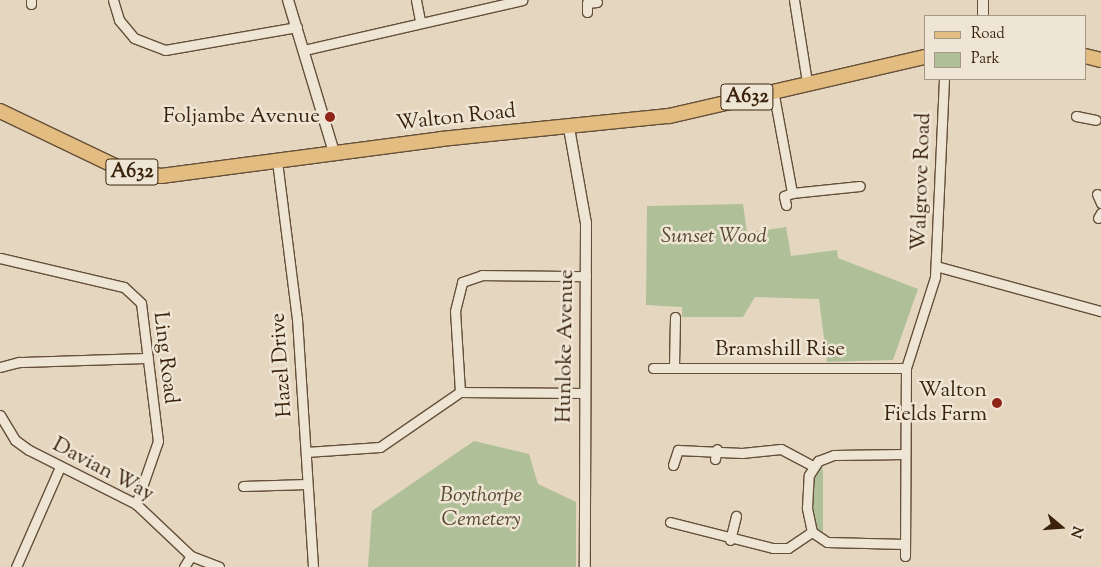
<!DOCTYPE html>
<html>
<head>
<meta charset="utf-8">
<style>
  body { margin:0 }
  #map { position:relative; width:1101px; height:567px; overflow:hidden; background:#e5d7bf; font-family:"Sorts Mill Goudy",serif }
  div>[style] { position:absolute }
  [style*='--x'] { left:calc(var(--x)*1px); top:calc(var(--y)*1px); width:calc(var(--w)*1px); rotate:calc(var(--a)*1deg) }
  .green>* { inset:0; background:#afbf97 }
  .roads { filter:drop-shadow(1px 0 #654f38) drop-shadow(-1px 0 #654f38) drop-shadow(0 1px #654f38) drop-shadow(0 -1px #654f38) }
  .minor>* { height:9px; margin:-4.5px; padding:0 4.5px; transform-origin:4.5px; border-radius:4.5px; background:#eee5d5 }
  .tertiary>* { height:10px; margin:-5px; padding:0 5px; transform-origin:5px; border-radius:5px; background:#eee5d5 }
  .primary>* { height:14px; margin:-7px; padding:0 7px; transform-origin:7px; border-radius:7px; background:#e2bc80 }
  .dots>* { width:14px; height:14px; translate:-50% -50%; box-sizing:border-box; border:2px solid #eee5d5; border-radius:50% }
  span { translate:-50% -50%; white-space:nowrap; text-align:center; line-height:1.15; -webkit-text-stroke:5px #eee5d5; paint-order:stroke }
  .shield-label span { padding:1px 4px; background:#eee5d5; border:1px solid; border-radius:4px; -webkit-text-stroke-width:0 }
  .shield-label { font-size:20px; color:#3a220b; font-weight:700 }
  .poi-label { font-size:21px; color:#3a220b }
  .right { translate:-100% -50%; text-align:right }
  .street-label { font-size:21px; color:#3a220b }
  .park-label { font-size:21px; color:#57492e; font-style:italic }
  .legend { position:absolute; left:924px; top:15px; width:162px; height:65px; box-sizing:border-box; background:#eee5d5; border:1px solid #a69784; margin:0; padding:6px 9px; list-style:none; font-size:15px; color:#3a220b }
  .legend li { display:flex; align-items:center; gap:10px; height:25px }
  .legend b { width:25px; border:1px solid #a69784 }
  .north { position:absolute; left:1036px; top:502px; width:50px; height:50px; -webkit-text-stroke:4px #eee5d5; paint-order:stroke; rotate:108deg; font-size:14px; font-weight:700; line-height:20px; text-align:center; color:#3a220b }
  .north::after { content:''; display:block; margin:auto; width:18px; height:22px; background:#3a220b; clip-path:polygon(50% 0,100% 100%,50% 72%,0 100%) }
</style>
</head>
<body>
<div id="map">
  <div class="green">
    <div style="clip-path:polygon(743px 204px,747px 233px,786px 227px,791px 256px,837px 250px,838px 258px,918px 289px,893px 360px,827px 362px,819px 299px,755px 297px,743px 317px,682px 317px,682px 307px,646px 305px,647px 206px)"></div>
    <div style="clip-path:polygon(474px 441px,529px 454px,538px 484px,576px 502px,576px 567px,368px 567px,372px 511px)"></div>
    <div style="clip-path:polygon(822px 465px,823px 473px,823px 534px,814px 525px,811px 511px,811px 478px)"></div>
  </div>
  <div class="roads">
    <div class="minor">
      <div style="--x:31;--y:0;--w:4;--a:90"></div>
      <div style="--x:113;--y:0;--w:21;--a:73"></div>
      <div style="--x:119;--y:20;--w:23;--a:50"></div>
      <div style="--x:134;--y:38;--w:33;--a:21"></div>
      <div style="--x:165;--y:50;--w:134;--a:-9.9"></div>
      <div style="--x:416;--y:0;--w:20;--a:79"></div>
      <div style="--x:794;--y:0;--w:83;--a:81"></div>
      <div style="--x:587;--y:12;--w:9;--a:-90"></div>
      <div style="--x:587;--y:3;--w:10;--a:-6"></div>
      <div style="--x:304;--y:50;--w:224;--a:-12.9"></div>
      <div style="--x:773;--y:90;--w:105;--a:79.5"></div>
      <div style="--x:1076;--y:116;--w:20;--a:11"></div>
      <div style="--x:277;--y:161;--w:159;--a:82.8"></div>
      <div style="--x:297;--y:319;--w:249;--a:86.3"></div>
      <div style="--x:1097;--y:194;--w:10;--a:66"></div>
      <div style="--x:786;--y:205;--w:9;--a:-103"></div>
      <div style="--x:784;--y:196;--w:9;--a:-21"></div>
      <div style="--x:792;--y:193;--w:68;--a:-5.9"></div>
      <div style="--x:1098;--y:218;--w:6;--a:-59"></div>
      <div style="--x:0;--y:258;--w:127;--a:13.2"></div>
      <div style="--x:124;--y:287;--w:23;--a:43"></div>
      <div style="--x:141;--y:303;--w:139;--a:83"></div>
      <div style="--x:158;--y:441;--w:67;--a:109.2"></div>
      <div style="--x:936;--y:266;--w:171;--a:15.3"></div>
      <div style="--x:674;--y:366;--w:49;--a:-88.8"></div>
      <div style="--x:0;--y:367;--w:20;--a:-15"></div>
      <div style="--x:19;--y:362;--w:129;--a:-1.8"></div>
      <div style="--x:653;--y:368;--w:253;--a:0"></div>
      <div style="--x:460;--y:392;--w:81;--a:-93.5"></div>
      <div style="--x:455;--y:311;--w:30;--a:-76"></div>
      <div style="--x:462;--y:282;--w:21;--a:-19"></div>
      <div style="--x:482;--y:275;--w:104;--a:0.6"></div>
      <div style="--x:0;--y:415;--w:29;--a:59"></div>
      <div style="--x:15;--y:440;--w:17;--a:36"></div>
      <div style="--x:29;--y:450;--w:120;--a:26.8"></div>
      <div style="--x:136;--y:504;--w:76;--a:43.4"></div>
      <div style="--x:191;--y:556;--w:30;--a:21"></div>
      <div style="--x:306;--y:452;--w:74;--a:-3.9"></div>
      <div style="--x:380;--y:447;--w:97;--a:-34.5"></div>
      <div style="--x:460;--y:392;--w:124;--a:0.5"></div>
      <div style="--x:715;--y:459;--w:10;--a:-79"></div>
      <div style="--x:673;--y:465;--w:16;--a:-72"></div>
      <div style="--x:678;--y:450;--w:64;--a:2.7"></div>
      <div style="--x:742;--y:453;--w:39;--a:-6"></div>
      <div style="--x:781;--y:449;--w:36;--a:28"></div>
      <div style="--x:243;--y:486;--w:64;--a:-1.8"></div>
      <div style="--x:670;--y:522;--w:106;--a:14.2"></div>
      <div style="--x:773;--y:548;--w:15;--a:0"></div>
      <div style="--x:788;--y:548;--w:29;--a:-34"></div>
      <div style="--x:730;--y:540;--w:25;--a:-76"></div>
      <div style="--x:905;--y:544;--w:78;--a:-178.5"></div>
      <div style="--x:827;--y:542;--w:18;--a:-146"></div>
      <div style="--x:812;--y:532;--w:25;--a:-102"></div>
      <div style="--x:807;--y:508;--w:33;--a:-87"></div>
      <div style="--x:809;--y:475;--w:17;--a:-57"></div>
      <div style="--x:818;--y:461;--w:17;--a:-21"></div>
      <div style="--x:834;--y:455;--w:71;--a:-0.8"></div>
      <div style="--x:905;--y:556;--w:188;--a:-89.7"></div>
      <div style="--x:906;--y:368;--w:96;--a:-72.3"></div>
      <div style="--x:935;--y:277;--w:198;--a:-87.4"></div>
      <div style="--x:16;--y:567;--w:109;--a:-66.3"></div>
      <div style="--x:184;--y:567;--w:13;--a:-58"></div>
    </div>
    <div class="tertiary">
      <div style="--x:288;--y:0;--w:159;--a:73.2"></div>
      <div style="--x:983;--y:16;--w:16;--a:-90"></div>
      <div style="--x:569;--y:128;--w:97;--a:79.9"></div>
      <div style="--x:586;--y:223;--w:344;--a:90.2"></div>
    </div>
    <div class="primary">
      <div style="--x:1085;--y:56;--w:16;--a:14"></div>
      <div style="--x:0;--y:111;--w:130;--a:25.6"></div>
      <div style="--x:117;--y:167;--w:45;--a:11.6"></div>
      <div style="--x:161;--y:176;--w:282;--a:-7.5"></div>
      <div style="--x:441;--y:139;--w:229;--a:-5.8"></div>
      <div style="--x:669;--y:116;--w:263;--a:-13"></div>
    </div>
  </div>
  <div class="dots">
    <div style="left:330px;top:117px;background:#8f2418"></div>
    <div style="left:997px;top:403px;background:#8f2418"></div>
  </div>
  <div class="shield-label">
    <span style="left:747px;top:97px">A632</span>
    <span style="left:132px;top:172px">A632</span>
  </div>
  <div class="poi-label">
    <span class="right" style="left:320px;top:117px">Foljambe Avenue</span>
    <span class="right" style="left:987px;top:403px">Walton<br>Fields Farm</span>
  </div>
  <div class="street-label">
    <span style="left:456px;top:118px;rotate:-6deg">Walton Road</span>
    <span style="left:922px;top:182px;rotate:-88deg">Walgrove Road</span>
    <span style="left:566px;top:346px;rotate:-89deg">Hunloke Avenue</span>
    <span style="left:780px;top:350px">Bramshill Rise</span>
    <span style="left:165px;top:358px;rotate:83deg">Ling Road</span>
    <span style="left:282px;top:365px;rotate:-94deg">Hazel Drive</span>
    <span style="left:103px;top:470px;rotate:28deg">Davian Way</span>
  </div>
  <div class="park-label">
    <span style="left:714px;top:237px">Sunset Wood</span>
    <span style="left:481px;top:508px">Boythorpe<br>Cemetery</span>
  </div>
  <ul class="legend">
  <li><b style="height:6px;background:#e2bc80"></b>Road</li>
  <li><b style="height:14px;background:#afbf97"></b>Park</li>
  </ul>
  <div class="north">N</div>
</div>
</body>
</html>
